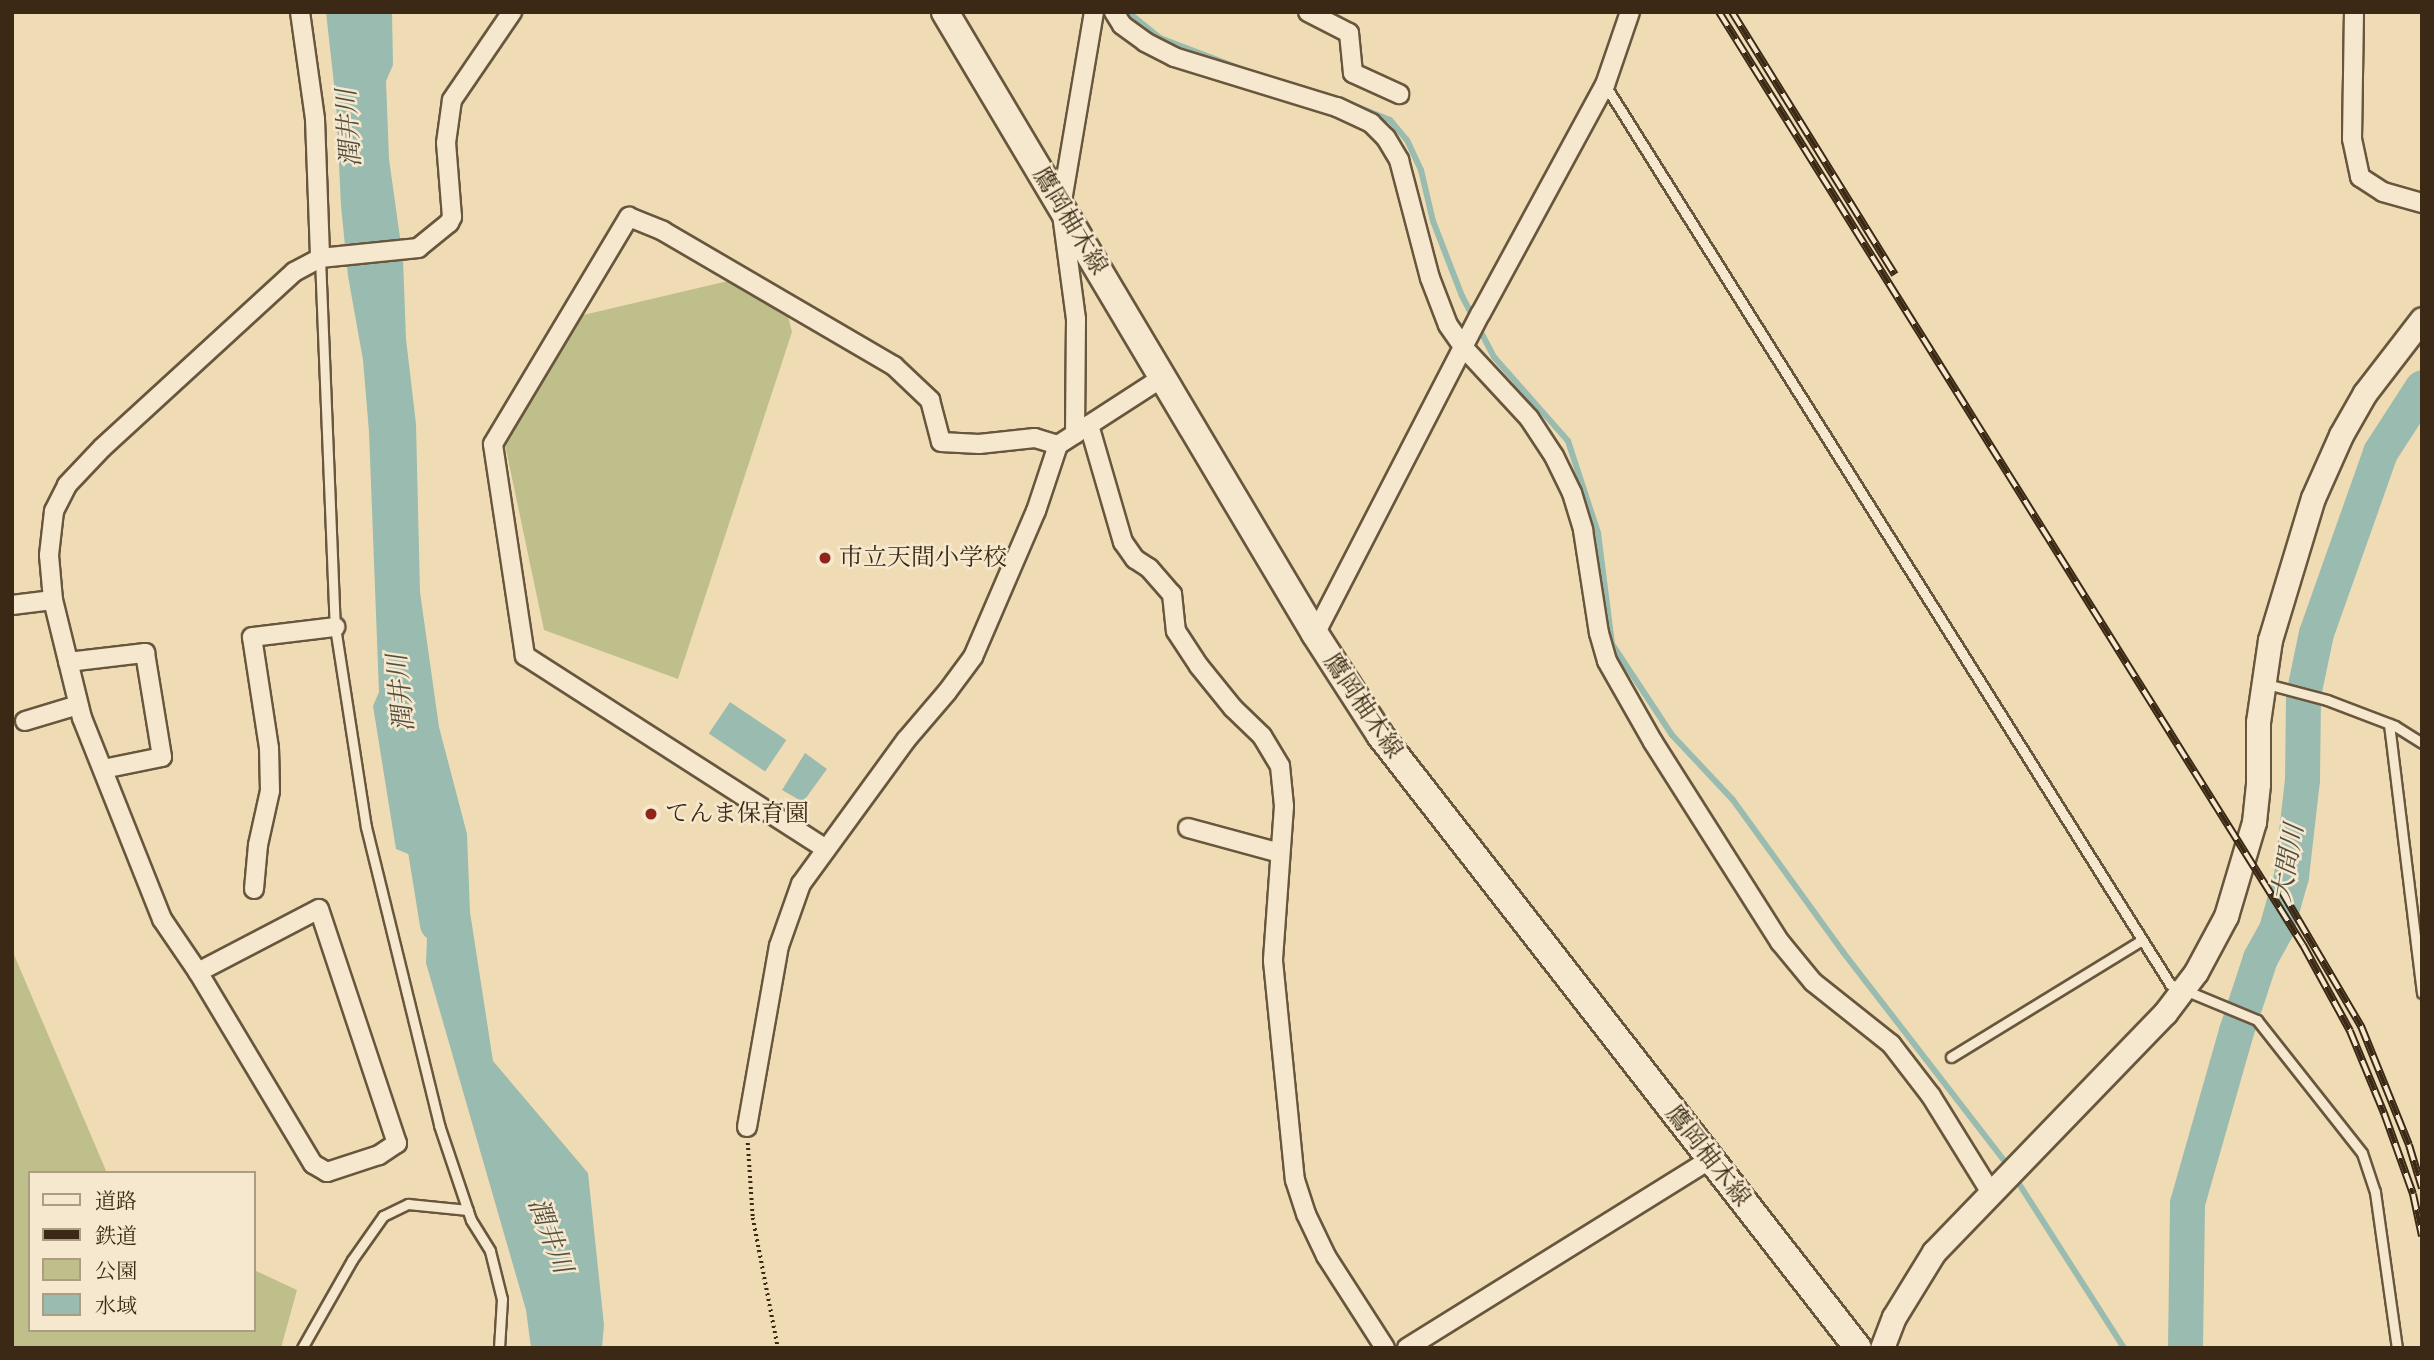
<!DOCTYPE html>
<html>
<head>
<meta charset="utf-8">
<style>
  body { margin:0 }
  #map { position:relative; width:2434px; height:1360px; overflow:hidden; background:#f0dcb4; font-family:"IM FELL Double Pica","Noto Serif JP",serif }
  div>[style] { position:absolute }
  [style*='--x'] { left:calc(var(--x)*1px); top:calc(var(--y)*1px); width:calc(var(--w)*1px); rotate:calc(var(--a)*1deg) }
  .green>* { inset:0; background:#bebf8a }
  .water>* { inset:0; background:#9abbaf; transform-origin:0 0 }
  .stream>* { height:6px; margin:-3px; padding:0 3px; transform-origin:3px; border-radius:3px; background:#9abbaf }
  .river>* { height:35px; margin:-17.5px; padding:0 17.5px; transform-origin:17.5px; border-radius:17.5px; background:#9abbaf }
  .path>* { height:3.5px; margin-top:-1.75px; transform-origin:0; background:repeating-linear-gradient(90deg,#3b2915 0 2px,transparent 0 5.5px) }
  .roads { filter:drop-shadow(2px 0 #68563d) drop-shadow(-2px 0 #68563d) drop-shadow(0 2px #68563d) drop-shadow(0 -2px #68563d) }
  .service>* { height:9px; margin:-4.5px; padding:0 4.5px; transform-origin:4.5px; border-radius:4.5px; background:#f5e8ce }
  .minor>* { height:18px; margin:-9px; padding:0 9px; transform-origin:9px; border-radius:9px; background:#f5e8ce }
  .tertiary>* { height:23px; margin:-11.5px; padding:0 11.5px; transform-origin:11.5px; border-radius:11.5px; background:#f5e8ce }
  .secondary>* { height:26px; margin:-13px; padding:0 13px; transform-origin:13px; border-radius:13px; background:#f5e8ce }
  .rail>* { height:8px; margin-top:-4px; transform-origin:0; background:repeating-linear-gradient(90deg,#f5e8ce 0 16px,#3b2915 0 32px); box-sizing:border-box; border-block:2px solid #3b2915 }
  .dots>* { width:19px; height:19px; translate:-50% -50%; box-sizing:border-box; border:4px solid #f5e8ce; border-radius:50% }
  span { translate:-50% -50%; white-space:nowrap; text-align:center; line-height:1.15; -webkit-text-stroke:5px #f5e8ce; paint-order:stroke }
  .street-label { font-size:24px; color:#3b2915 }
  .poi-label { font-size:24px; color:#3b2915 }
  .left { translate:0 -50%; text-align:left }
  .water-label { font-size:26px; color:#534e3c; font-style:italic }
  .frame { position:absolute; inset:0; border:14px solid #3b2915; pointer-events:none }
  .legend { position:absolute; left:28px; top:1171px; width:228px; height:161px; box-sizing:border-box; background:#f5e8ce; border:2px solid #ab9c84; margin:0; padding:9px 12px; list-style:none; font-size:21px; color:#3b2915 }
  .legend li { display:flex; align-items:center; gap:14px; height:35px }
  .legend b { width:35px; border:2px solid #ab9c84 }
</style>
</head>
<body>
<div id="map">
  <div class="green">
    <div style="clip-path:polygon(728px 281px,788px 316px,792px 332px,678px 679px,544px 630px,504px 440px,579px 316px)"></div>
    <div style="clip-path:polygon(12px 950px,107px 1173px,30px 1173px,30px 1330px,254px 1330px,254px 1270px,297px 1290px,281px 1348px,12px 1348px)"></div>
  </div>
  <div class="water">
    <div style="clip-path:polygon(326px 12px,392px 12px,393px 65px,386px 81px,389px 159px,403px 259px,406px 339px,416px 424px,420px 592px,439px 727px,467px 834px,470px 912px,493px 1061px,588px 1173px,604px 1325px,602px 1348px,531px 1348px,526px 1310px,426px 963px,430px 863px,396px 849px,373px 706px,379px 692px,369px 432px,363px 360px,348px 276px,341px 206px,336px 102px)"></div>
    <div style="left:730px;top:702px;width:68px;height:38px;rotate:34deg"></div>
    <div style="clip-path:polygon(805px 753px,827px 769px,803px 802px,782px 790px)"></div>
  </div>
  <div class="stream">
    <div style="--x:1128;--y:12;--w:41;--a:39.1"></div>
    <div style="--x:1160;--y:38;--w:87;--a:20.9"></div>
    <div style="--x:1345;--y:102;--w:48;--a:21.8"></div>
    <div style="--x:1390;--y:120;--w:26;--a:50"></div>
    <div style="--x:1407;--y:140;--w:33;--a:65"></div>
    <div style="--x:1421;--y:170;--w:52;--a:76.8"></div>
    <div style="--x:1433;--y:221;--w:80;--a:68.9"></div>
    <div style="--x:1462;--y:296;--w:69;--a:62.3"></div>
    <div style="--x:1494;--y:357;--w:112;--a:48.6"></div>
    <div style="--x:1568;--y:441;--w:97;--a:71.9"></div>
    <div style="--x:1598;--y:533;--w:112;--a:82.8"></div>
    <div style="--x:1612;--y:644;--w:109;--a:56.6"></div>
    <div style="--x:1672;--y:735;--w:89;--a:46.8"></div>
    <div style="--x:1733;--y:800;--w:188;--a:54.1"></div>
    <div style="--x:1843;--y:952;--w:272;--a:52.3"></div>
    <div style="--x:2014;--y:1176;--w:204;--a:57.4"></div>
  </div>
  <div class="river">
    <div style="--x:419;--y:813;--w:112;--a:80.8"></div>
    <div style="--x:2185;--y:1348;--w:145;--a:-89.2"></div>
    <div style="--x:2187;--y:1203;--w:179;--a:-74.1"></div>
    <div style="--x:2236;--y:1031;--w:77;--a:-71.8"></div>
    <div style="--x:2260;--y:958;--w:33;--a:-61"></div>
    <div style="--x:2276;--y:929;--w:55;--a:-74.2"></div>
    <div style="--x:2291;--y:876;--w:98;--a:-83.5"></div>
    <div style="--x:2302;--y:779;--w:84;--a:-89.3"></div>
    <div style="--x:2303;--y:695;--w:63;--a:-78.2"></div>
    <div style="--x:2316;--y:633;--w:192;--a:-70.5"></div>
    <div style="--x:2380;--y:452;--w:77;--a:-57.1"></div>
  </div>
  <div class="path">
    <div style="--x:748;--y:1143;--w:75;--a:86.2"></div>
    <div style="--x:753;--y:1218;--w:132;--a:79.1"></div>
  </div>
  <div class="roads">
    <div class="service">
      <div style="--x:1605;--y:85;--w:1062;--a:57.85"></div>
      <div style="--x:2170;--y:984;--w:94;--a:22.5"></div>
      <div style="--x:2257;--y:1020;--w:169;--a:51.7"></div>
      <div style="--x:2362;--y:1153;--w:41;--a:71.6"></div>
      <div style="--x:2375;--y:1192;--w:158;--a:82"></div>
      <div style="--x:320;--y:258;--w:369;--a:87.7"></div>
      <div style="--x:335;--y:627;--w:202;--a:81.2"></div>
      <div style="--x:366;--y:827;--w:307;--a:76.2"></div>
      <div style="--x:439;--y:1125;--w:100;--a:71.4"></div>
      <div style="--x:471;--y:1220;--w:36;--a:58"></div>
      <div style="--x:490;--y:1251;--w:49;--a:76"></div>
      <div style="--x:502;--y:1299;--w:49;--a:93.5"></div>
      <div style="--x:2263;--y:683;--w:66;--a:14.9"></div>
      <div style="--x:2327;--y:700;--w:73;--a:20.9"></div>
      <div style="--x:2395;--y:726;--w:32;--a:32"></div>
      <div style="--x:2389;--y:724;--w:271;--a:83"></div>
      <div style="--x:1951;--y:1057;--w:224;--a:-31.5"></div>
      <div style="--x:302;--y:1348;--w:101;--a:-60.4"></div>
      <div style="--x:352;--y:1260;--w:54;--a:-54.8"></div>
      <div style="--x:383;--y:1216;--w:28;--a:-26"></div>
      <div style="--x:408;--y:1204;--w:60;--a:5.7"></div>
    </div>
    <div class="minor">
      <div style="--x:300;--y:12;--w:108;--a:82"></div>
      <div style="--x:315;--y:119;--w:139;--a:87.9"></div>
      <div style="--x:1114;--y:12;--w:15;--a:58"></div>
      <div style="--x:1122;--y:25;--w:29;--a:36"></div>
      <div style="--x:1145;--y:42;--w:33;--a:27"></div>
      <div style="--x:1174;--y:57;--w:170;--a:17.1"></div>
      <div style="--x:1337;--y:107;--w:38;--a:25"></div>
      <div style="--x:1371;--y:123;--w:21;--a:45"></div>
      <div style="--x:1386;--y:138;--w:26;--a:59"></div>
      <div style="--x:1399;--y:160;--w:122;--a:75.3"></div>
      <div style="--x:1430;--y:278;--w:50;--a:69"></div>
      <div style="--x:1448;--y:325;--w:29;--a:55"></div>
      <div style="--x:1465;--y:349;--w:94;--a:47.2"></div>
      <div style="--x:1529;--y:418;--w:45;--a:56.7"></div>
      <div style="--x:1554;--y:456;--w:41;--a:64.1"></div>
      <div style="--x:1572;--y:493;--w:39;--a:73"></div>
      <div style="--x:1583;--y:530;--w:104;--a:81.2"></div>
      <div style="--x:1599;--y:633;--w:29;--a:74"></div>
      <div style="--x:1607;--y:661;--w:93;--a:60.4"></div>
      <div style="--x:1653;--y:742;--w:237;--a:57.6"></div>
      <div style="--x:1780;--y:942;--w:52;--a:50.5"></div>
      <div style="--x:1813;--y:982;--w:100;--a:38.5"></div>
      <div style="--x:1891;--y:1044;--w:66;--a:52.4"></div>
      <div style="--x:1931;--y:1096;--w:112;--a:58.2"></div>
      <div style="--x:1308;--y:12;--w:46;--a:27.1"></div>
      <div style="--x:1349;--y:33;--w:40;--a:84.3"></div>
      <div style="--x:1353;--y:73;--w:51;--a:24.5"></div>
      <div style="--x:2354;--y:12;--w:127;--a:90.9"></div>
      <div style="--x:2352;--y:139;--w:39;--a:78"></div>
      <div style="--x:2360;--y:177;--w:27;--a:33"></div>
      <div style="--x:2383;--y:192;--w:41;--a:15.8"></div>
      <div style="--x:1089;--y:425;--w:122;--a:73.8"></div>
      <div style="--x:1123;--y:542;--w:21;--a:55"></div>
      <div style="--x:1135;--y:559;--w:17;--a:33"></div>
      <div style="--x:1149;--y:568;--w:35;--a:49"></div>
      <div style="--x:1172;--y:594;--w:37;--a:84"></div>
      <div style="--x:1176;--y:631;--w:42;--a:56.7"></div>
      <div style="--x:1199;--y:666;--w:54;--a:51"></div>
      <div style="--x:1233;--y:708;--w:40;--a:44"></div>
      <div style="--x:1262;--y:736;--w:35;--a:59"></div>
      <div style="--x:1280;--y:766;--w:40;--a:84.3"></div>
      <div style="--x:1284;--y:806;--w:155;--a:94.1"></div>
      <div style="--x:1273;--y:961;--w:220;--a:84.3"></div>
      <div style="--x:1295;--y:1180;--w:36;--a:72"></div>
      <div style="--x:1306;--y:1214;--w:47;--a:64.5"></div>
      <div style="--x:1326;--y:1256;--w:109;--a:57.3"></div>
      <div style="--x:1075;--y:434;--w:115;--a:-89.5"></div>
      <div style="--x:1076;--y:319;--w:113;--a:-97.6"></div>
      <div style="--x:1061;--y:207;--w:198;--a:-80.4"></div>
      <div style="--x:12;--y:605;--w:41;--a:-7"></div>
      <div style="--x:1315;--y:634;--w:361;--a:-62.7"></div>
      <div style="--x:1481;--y:313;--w:260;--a:-61.5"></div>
      <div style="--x:1605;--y:85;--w:77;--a:-71.1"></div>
      <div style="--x:68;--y:662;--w:78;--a:-6.7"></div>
      <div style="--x:145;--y:653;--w:105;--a:80.7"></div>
      <div style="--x:162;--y:757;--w:60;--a:168.5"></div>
      <div style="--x:25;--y:721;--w:55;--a:-16.8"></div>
      <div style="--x:1188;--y:828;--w:95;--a:15.2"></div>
      <div style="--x:826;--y:849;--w:358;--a:-147.3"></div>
      <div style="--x:525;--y:656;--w:214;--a:-98.6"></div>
      <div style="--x:493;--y:444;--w:265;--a:-59.1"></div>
      <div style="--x:629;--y:217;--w:37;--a:22"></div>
      <div style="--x:663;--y:231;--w:268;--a:30.3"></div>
      <div style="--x:894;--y:366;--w:50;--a:43.4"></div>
      <div style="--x:930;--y:400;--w:43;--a:75.3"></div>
      <div style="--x:941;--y:442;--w:38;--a:3"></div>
      <div style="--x:979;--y:444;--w:56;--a:-6.1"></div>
      <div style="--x:1035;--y:438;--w:24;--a:17"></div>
      <div style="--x:254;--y:889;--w:44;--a:-84.8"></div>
      <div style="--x:258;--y:845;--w:55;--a:-77.5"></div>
      <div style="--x:270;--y:791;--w:43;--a:-91.3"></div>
      <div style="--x:269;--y:748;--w:112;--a:-98.7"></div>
      <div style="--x:252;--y:637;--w:84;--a:-6.9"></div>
      <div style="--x:198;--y:972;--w:136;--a:-27.5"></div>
      <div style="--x:319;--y:909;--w:247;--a:71.6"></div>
      <div style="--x:397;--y:1143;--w:22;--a:146"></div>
      <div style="--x:379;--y:1155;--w:55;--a:161.9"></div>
      <div style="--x:327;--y:1172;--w:16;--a:-150"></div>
      <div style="--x:313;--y:1164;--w:224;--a:-120.9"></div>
      <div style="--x:198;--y:972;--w:64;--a:-124.2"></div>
      <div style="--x:162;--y:919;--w:216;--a:-111.7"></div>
      <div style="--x:82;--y:718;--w:122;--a:-103.8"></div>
      <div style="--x:53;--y:600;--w:45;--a:-95.1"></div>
      <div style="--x:49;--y:555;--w:44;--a:-83.5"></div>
      <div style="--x:54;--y:511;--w:29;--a:-63"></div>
      <div style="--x:67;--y:485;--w:51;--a:-46.6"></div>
      <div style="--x:102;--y:448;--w:260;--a:-42.5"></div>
      <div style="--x:294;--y:272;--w:30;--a:-28"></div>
      <div style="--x:320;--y:258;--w:99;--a:-5.8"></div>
      <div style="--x:418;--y:248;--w:40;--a:-39"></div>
      <div style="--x:449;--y:223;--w:7;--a:-63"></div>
      <div style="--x:452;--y:217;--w:74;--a:-94.6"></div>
      <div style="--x:446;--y:143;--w:43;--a:-82.1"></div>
      <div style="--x:452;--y:100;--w:107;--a:-55.7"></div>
      <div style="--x:747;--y:1127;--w:184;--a:-80"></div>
      <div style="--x:779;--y:946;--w:66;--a:-70.5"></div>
      <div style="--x:801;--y:884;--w:178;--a:-53.9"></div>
      <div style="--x:906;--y:740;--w:63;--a:-49.5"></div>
      <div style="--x:947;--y:692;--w:44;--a:-53.4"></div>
      <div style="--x:973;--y:657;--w:159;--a:-66.7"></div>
      <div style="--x:1036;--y:511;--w:70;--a:-71.6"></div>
      <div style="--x:1058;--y:445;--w:125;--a:-32.9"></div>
      <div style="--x:1407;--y:1348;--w:358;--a:-31.9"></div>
    </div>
    <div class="tertiary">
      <div style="--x:1882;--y:1348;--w:33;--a:-69"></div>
      <div style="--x:1894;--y:1317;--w:76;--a:-58.4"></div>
      <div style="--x:1934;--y:1252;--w:332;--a:-46"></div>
      <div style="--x:2165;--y:1013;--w:51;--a:-52.9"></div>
      <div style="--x:2196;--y:972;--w:64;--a:-61.8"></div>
      <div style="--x:2226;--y:916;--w:98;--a:-73.4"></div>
      <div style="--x:2254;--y:822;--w:38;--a:-84"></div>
      <div style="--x:2258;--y:784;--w:62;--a:-90"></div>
      <div style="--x:2258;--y:722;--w:83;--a:-81.7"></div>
      <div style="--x:2270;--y:640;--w:148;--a:-73.2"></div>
      <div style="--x:2313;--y:498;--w:69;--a:-66"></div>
      <div style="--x:2341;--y:435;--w:48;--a:-60.3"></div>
      <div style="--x:2365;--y:393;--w:93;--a:-52.4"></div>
    </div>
    <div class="secondary">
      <div style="--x:945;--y:12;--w:724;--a:59.25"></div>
      <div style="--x:1315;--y:634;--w:120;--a:57.2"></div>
      <div style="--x:1380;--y:735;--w:777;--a:52.05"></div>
    </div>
  </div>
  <div class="rail">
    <div style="--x:1719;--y:12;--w:1101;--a:57.96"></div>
    <div style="--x:2303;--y:945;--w:98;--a:61.3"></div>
    <div style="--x:2350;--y:1031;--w:89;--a:67.5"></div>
    <div style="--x:2384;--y:1113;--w:86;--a:70.3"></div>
    <div style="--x:2413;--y:1194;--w:43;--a:77.9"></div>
    <div style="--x:1732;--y:12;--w:309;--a:58.2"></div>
    <div style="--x:2282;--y:892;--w:156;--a:59.5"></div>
    <div style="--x:2361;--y:1026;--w:128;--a:68"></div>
    <div style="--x:2409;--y:1145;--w:45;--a:73.2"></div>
  </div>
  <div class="dots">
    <div style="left:825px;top:558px;background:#8f2418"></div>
    <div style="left:651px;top:814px;background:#8f2418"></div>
  </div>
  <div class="street-label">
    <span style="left:1070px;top:221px;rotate:59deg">鷹岡柚木線</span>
    <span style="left:1363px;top:706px;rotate:56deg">鷹岡柚木線</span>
    <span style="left:1708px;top:1156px;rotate:52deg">鷹岡柚木線</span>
  </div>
  <div class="poi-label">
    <span class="left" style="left:839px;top:558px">市立天間小学校</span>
    <span class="left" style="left:665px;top:814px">てんま保育園</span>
  </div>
  <div class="water-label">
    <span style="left:350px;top:128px;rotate:-94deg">潤井川</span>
    <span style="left:402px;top:693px;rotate:-96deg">潤井川</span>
    <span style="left:2289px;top:863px;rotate:-80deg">大間川</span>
    <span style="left:549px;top:1236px;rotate:69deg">潤井川</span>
  </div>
  <div class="frame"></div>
  <ul class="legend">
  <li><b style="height:9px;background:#f5e8ce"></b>道路</li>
  <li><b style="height:9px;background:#3b2915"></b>鉄道</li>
  <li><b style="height:19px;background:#bebf8a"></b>公園</li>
  <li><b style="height:19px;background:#9abbaf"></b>水域</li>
  </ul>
</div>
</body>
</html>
